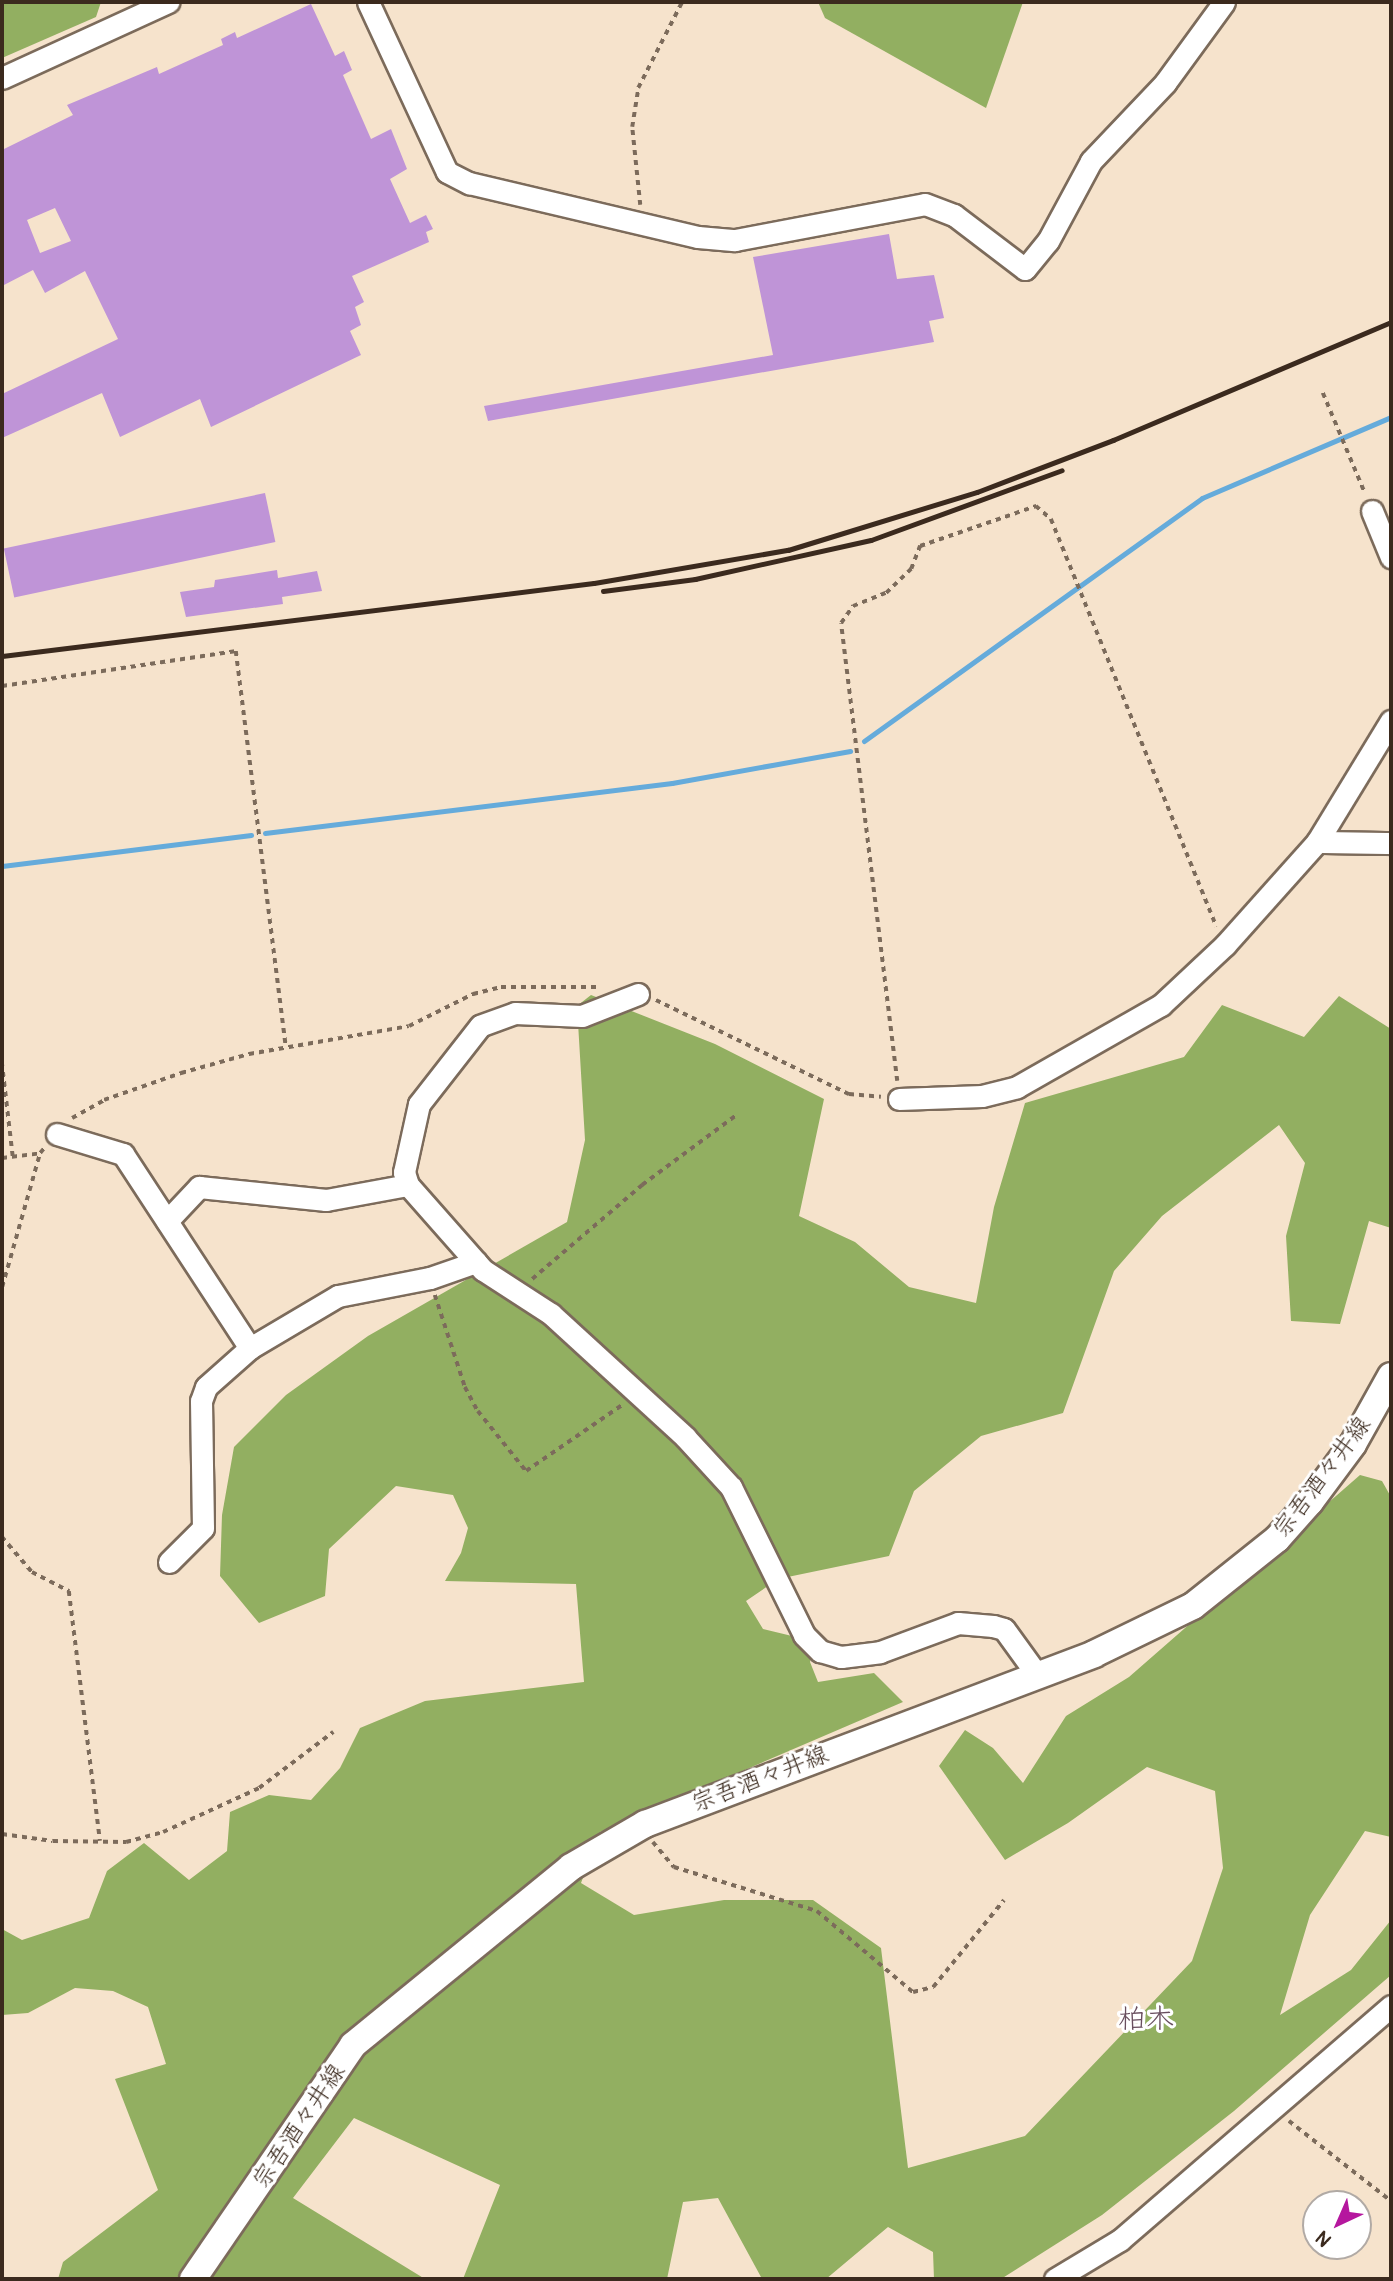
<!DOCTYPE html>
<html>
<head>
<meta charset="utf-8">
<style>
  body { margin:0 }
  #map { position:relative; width:1393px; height:2281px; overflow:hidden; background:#f6e3cc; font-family:Pangolin,"Klee One",sans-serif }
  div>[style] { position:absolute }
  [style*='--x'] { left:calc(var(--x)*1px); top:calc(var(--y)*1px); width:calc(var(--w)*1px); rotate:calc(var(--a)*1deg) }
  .forest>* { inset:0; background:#92af61 }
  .stream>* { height:5px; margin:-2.5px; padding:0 2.5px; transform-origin:2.5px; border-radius:2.5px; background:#65abdb }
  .building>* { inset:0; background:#bf94d7; transform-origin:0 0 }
  .path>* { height:3.5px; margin-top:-1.75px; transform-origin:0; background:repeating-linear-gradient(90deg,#7c6b5b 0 5px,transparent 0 10px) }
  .roads { filter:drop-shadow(2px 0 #7c6b5b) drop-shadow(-2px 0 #7c6b5b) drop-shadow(0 2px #7c6b5b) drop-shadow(0 -2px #7c6b5b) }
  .minor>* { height:21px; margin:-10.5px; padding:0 10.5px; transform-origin:10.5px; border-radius:10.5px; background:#fff }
  .major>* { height:26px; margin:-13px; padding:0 13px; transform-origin:13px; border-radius:13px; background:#fff }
  .rail>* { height:5px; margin:-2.5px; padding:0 2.5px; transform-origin:2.5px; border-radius:2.5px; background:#3b2a1e }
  span { translate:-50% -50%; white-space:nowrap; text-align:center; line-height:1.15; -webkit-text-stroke:6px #fff; paint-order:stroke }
  .street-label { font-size:24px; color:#3b2a1e }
  .quarter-label { font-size:28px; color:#694f5f }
  .frame { position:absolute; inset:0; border:4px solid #3b2a1e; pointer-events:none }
  .north { position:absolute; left:1302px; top:2190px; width:70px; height:70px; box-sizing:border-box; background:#fff; border:2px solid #b1aaa5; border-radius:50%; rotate:224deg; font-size:19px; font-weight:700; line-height:28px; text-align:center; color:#3b2a1e }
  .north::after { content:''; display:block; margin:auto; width:24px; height:32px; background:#b5179e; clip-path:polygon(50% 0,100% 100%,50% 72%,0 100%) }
</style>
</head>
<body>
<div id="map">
  <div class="forest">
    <div style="clip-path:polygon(2px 2px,101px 2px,96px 17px,2px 58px)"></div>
    <div style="clip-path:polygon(818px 2px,1023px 2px,986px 108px,825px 18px)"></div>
    <div style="clip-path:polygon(591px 995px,715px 1044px,824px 1099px,799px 1216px,855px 1242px,909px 1287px,976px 1303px,994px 1207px,1025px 1103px,1184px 1057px,1222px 1005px,1304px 1037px,1339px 996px,1391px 1029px,1391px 1228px,1369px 1221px,1340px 1324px,1291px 1321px,1286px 1236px,1305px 1163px,1279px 1125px,1162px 1216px,1114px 1271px,1063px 1413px,981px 1436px,914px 1491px,889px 1556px,778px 1579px,746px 1601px,763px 1629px,792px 1636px,819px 1633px,810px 1662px,818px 1682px,874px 1673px,903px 1702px,600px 1832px,581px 1883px,634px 1915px,724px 1900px,813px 1900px,881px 1948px,908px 2168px,1025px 2136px,1192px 1961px,1223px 1868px,1215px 1791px,1147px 1767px,1068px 1823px,1005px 1860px,939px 1766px,965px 1730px,993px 1748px,1023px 1783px,1066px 1716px,1129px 1677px,1360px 1475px,1382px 1481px,1391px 1497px,1391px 1837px,1365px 1831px,1310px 1915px,1280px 2015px,1351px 1970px,1391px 1920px,1391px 1975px,1234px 2111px,1102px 2215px,1001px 2279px,934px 2279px,933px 2252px,888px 2227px,826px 2279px,761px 2277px,718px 2198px,683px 2202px,667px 2279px,463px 2279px,500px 2185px,354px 2118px,293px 2198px,425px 2279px,58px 2279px,63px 2262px,158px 2190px,115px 2079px,166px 2064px,148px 2007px,113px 1991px,75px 1988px,28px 2013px,2px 2015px,2px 1929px,22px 1940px,89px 1918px,107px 1871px,144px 1843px,189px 1880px,227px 1851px,230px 1812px,269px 1795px,311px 1800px,340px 1768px,360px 1728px,425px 1701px,584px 1682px,576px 1584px,445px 1581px,461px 1553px,468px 1528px,453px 1495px,396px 1486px,329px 1549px,325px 1596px,259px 1623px,220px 1576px,222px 1515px,234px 1447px,286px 1395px,368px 1336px,567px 1222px,585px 1140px,577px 1006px)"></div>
  </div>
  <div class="stream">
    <div style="--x:864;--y:741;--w:416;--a:-35.7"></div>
    <div style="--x:1202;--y:498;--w:206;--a:-23.2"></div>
    <div style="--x:265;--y:833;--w:410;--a:-7"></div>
    <div style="--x:672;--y:783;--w:181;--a:-10.2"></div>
    <div style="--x:2;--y:866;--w:251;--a:-7.1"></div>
  </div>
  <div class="building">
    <div style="clip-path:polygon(evenodd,311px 4px,335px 56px,344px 51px,352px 70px,343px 75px,371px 139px,391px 129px,407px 169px,390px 179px,410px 223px,426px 215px,433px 229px,426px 232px,429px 242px,352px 276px,364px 302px,355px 307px,361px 325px,350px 331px,361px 355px,211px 427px,200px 399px,120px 437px,102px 393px,2px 438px,2px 394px,118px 339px,85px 271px,45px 293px,33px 270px,2px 286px,2px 150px,73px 115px,67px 105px,157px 67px,159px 74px,223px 45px,221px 39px,235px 32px,237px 38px,311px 4px,55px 208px,71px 241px,40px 253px,27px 220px,55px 208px)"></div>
    <div style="clip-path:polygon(889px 234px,897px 279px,934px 275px,944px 318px,929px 321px,934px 342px,488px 421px,484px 406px,773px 355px,753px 257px)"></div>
    <div style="left:265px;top:493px;width:50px;height:267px;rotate:78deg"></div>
    <div style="clip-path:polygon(277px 570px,278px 578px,317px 571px,322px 591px,282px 597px,283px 604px,186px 617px,180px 592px,214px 587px,215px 580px)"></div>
  </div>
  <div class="path">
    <div style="--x:640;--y:205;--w:78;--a:-95.9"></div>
    <div style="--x:632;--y:127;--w:39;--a:-81"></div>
    <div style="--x:638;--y:88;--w:97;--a:-62.9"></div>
    <div style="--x:1323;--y:393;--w:108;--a:67.2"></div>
    <div style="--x:2;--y:686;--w:237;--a:-8.5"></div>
    <div style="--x:236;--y:651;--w:399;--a:82.8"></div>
    <div style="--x:656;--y:1000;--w:215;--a:26"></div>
    <div style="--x:849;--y:1094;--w:32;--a:5"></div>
    <div style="--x:2;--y:1062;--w:96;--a:83.4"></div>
    <div style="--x:897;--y:1081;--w:461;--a:-97"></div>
    <div style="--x:841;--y:623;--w:21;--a:-55"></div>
    <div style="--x:853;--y:606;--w:35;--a:-22"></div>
    <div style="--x:886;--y:593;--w:35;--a:-44"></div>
    <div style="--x:911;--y:569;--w:25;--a:-69"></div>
    <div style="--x:920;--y:546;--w:123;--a:-19"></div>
    <div style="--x:1036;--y:506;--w:20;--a:41"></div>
    <div style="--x:1051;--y:519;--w:440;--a:67.9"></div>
    <div style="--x:72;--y:1118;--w:37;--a:-29"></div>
    <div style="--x:104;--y:1100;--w:82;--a:-19.3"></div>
    <div style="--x:181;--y:1073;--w:71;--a:-15.6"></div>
    <div style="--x:249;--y:1054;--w:162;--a:-9.9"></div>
    <div style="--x:409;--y:1026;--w:72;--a:-26.6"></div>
    <div style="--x:473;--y:994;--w:29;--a:-14"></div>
    <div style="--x:501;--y:987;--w:100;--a:0"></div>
    <div style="--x:2;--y:1158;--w:38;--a:-7"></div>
    <div style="--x:40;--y:1153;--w:8;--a:-50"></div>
    <div style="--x:532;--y:1279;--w:145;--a:-40.5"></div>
    <div style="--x:642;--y:1185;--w:116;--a:-36.6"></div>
    <div style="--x:2;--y:1287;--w:139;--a:-74.2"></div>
    <div style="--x:435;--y:1295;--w:97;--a:71.9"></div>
    <div style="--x:465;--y:1387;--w:27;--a:62"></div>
    <div style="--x:478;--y:1411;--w:77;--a:51.3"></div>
    <div style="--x:526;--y:1471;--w:116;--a:-34.5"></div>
    <div style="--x:2;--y:1537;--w:46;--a:49.4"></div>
    <div style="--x:32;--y:1572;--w:42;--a:27.2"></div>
    <div style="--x:69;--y:1591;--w:252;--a:82.9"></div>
    <div style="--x:2;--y:1834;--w:51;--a:7.8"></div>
    <div style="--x:53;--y:1841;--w:73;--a:0.8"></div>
    <div style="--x:126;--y:1842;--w:38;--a:-15"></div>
    <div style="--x:163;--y:1832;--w:106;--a:-24.6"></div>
    <div style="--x:259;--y:1788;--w:93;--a:-37.1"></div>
    <div style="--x:653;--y:1842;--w:33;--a:50"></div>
    <div style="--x:674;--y:1867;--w:150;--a:17.1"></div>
    <div style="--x:817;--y:1911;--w:126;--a:40.2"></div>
    <div style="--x:913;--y:1992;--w:21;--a:-14"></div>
    <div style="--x:933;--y:1987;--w:112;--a:-50.8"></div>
    <div style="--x:1289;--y:2121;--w:130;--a:38.1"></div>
  </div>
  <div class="roads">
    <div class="minor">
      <div style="--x:368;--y:2;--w:187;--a:65.1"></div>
      <div style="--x:447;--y:172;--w:25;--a:27"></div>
      <div style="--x:469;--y:183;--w:235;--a:13.3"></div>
      <div style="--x:698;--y:237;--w:37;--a:5"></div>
      <div style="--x:735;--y:240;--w:193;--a:-10.7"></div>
      <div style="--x:925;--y:204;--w:31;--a:21"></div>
      <div style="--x:954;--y:215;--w:89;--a:37.3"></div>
      <div style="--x:1025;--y:269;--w:36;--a:-51"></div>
      <div style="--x:1048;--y:241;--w:91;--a:-61.7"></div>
      <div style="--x:1091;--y:161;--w:108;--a:-46.5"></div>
      <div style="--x:1165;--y:83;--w:100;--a:-53.9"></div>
      <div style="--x:2;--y:78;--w:183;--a:-24.6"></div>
      <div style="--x:1372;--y:511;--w:50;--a:67.6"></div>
      <div style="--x:1317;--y:842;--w:74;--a:0.8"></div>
      <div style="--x:638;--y:994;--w:60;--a:158.6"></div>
      <div style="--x:582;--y:1016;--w:67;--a:-177.4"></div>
      <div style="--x:515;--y:1013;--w:37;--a:160"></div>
      <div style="--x:480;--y:1026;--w:99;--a:128"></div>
      <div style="--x:419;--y:1104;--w:70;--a:102.4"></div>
      <div style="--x:404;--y:1172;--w:14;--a:73"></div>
      <div style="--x:408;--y:1185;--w:113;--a:48.6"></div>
      <div style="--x:483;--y:1270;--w:81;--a:32.9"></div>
      <div style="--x:551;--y:1314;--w:182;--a:42.5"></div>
      <div style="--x:685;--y:1437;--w:68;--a:47.4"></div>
      <div style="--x:731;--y:1487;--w:165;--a:63.7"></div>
      <div style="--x:804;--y:1635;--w:23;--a:45"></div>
      <div style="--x:820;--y:1651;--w:22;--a:16"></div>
      <div style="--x:841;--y:1657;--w:39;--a:-7"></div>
      <div style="--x:880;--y:1652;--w:83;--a:-20.4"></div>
      <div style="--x:958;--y:1623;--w:35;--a:5"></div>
      <div style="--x:993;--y:1626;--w:11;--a:15"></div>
      <div style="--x:1004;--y:1629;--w:58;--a:54.1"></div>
      <div style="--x:899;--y:1099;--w:83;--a:-2.1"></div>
      <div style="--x:982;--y:1096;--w:36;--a:-14"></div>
      <div style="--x:1017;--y:1087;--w:166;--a:-29.7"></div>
      <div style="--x:1161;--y:1005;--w:88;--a:-43.2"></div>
      <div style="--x:1225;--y:945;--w:138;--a:-48.2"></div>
      <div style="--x:1317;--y:842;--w:142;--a:-58.6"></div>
      <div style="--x:57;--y:1134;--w:69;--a:16.9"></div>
      <div style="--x:123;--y:1154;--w:232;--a:56.8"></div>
      <div style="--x:167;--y:1221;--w:47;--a:-46.7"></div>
      <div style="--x:199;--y:1187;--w:128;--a:5.8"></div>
      <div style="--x:326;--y:1200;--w:83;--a:-10.4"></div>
      <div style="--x:169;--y:1562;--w:48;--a:-45"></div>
      <div style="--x:203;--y:1528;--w:127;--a:-90.9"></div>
      <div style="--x:201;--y:1401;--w:15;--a:-70"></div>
      <div style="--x:206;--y:1387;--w:59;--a:-41.6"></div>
      <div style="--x:250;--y:1348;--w:102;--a:-30.6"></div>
      <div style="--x:338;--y:1296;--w:94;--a:-11.1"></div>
      <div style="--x:430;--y:1278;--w:49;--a:-19.2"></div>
      <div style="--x:1055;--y:2279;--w:76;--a:-31"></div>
      <div style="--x:1120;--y:2240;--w:358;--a:-40.8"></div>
    </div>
    <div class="major">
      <div style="--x:193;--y:2279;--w:283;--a:-55.6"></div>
      <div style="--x:353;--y:2045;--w:281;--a:-39.2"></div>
      <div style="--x:571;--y:1867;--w:86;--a:-30.2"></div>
      <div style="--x:645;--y:1824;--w:480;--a:-20.7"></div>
      <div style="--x:1094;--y:1654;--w:110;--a:-25.9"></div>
      <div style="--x:1193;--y:1606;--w:107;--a:-38.6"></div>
      <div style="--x:1277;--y:1539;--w:50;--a:-48.3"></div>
      <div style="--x:1310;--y:1502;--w:72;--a:-53.4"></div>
      <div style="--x:1353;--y:1444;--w:78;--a:-60.8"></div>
    </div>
  </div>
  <div class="rail">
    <div style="--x:603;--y:591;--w:93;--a:-7.4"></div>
    <div style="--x:695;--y:579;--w:180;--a:-12.5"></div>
    <div style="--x:871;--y:540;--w:203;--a:-20.1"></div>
    <div style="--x:2;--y:656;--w:596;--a:-7.03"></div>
    <div style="--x:594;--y:583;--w:197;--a:-9.7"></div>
    <div style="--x:788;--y:550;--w:198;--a:-17.1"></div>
    <div style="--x:977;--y:492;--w:146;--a:-20.9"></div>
    <div style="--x:1113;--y:440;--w:302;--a:-23"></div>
  </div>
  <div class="street-label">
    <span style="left:1322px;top:1477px;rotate:-53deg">宗吾酒々井線</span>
    <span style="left:760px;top:1779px;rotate:-21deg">宗吾酒々井線</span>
    <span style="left:299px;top:2126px;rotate:-56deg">宗吾酒々井線</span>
  </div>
  <div class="quarter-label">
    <span style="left:1146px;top:2020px">柏木</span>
  </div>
  <div class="frame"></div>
  <div class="north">N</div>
</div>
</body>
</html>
